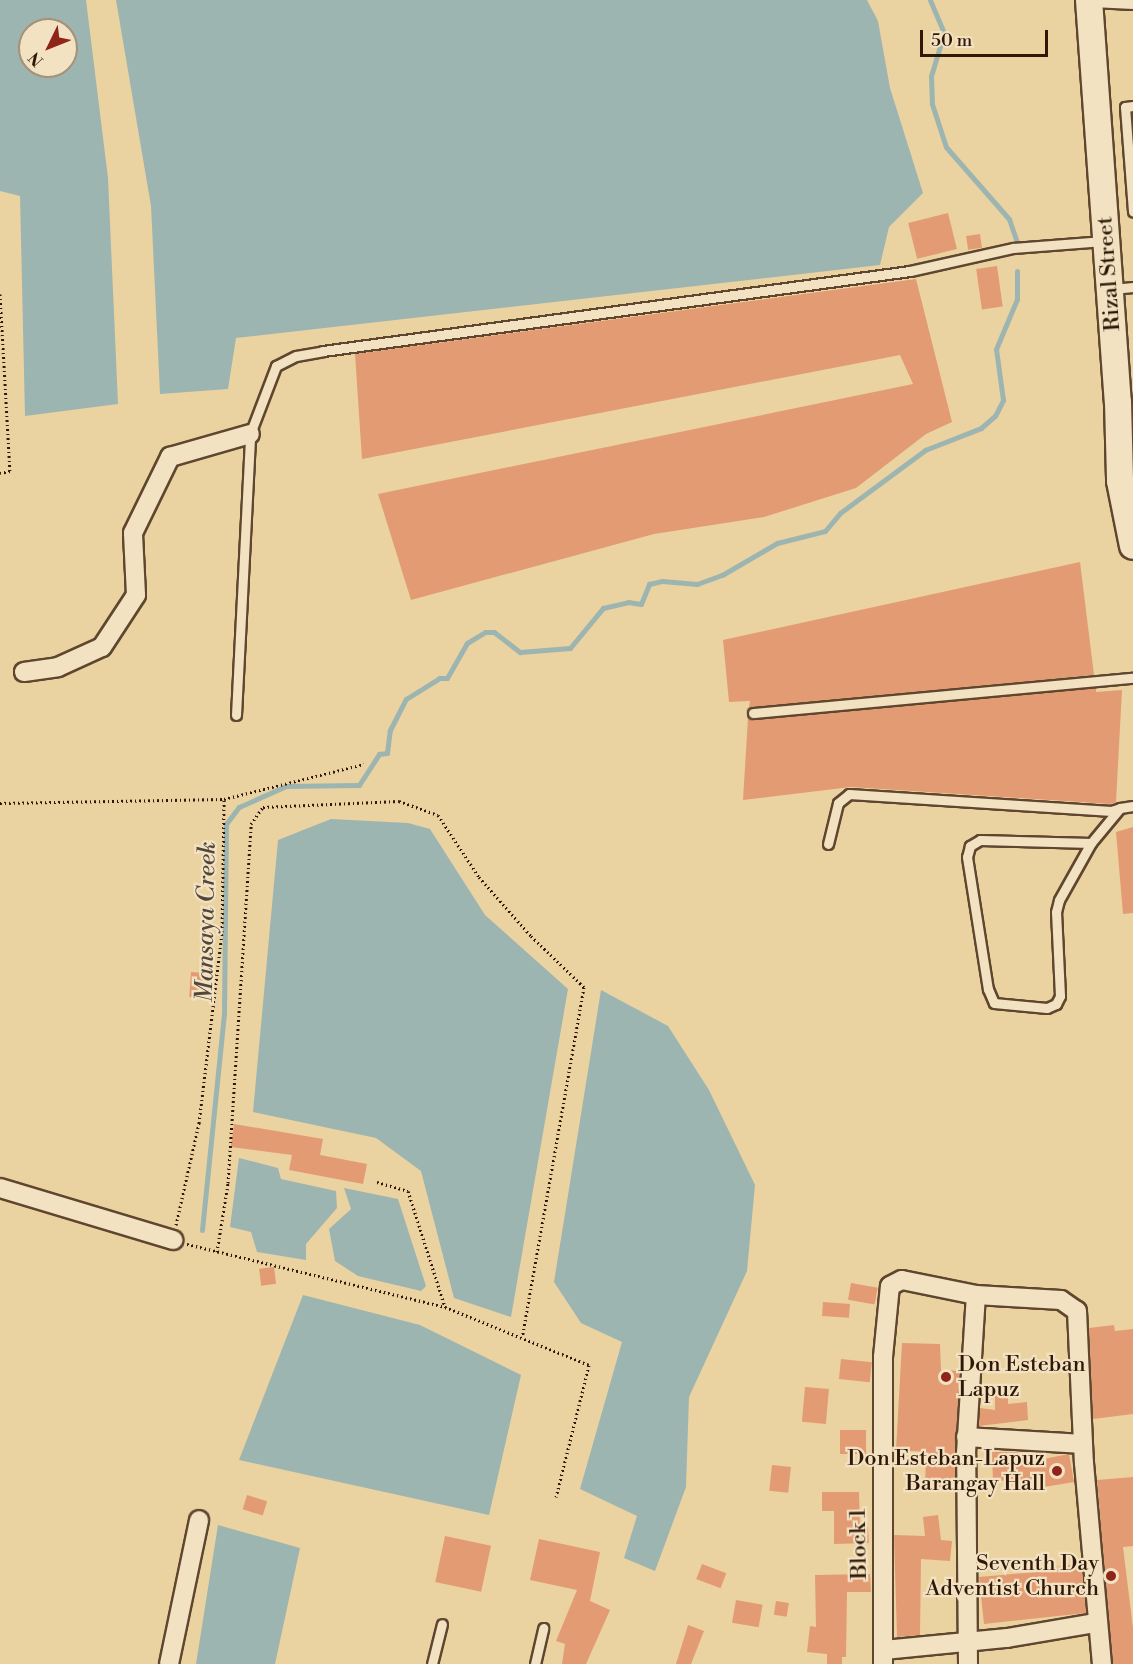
<!DOCTYPE html>
<html>
<head>
<meta charset="utf-8">
<style>
  body { margin:0 }
  #map { position:relative; width:1133px; height:1664px; overflow:hidden; background:#ebd2a1; font-family:"Libre Bodoni",serif }
  div>[style] { position:absolute }
  [style*='--x'] { left:calc(var(--x)*1px); top:calc(var(--y)*1px); width:calc(var(--w)*1px); rotate:calc(var(--a)*1deg) }
  .water>* { inset:0; background:#9db5b1 }
  .stream>* { height:5px; margin:-2.5px; padding:0 2.5px; transform-origin:2.5px; border-radius:2.5px; background:#9db5b1 }
  .building>* { inset:0; background:#e39b73; transform-origin:0 0 }
  .path>* { height:3px; margin-top:-1.5px; transform-origin:0; background:repeating-linear-gradient(90deg,#301708 0 1.5px,transparent 0 4.5px) }
  .roads { filter:drop-shadow(2px 0 #5f462e) drop-shadow(-2px 0 #5f462e) drop-shadow(0 2px #5f462e) drop-shadow(0 -2px #5f462e) }
  .lane>* { height:9px; margin:-4.5px; padding:0 4.5px; transform-origin:4.5px; border-radius:4.5px; background:#f2e2c2 }
  .street>* { height:18px; margin:-9px; padding:0 9px; transform-origin:9px; border-radius:9px; background:#f2e2c2 }
  .secondary>* { height:26px; margin:-13px; padding:0 13px; transform-origin:13px; border-radius:13px; background:#f2e2c2 }
  .dots>* { width:16px; height:16px; translate:-50% -50%; box-sizing:border-box; border:3px solid #f2e2c2; border-radius:50% }
  span { translate:-50% -50%; white-space:nowrap; text-align:center; line-height:1.15; -webkit-text-stroke:4.5px #f2e2c2; paint-order:stroke }
  .street-label { font-size:22px; color:#301708 }
  .poi-label { font-size:22px; color:#301708 }
  .left { translate:0 -50%; text-align:left }
  .right { translate:-100% -50%; text-align:right }
  .water-label { font-size:24px; color:#51463b; font-style:italic }
  .north { position:absolute; left:18px; top:18px; width:60px; height:60px; box-sizing:border-box; background:#f2e2c2; border:2px solid #a49178; border-radius:50%; rotate:227deg; font-size:16px; font-weight:700; line-height:24px; text-align:center; color:#301708 }
  .north::after { content:''; display:block; margin:auto; width:21px; height:27px; background:#8f2418; clip-path:polygon(50% 0,100% 100%,50% 72%,0 100%) }
  .scale { position:absolute; left:920px; top:30px; width:128px; height:27px; box-sizing:border-box; border:3px solid #301708; border-top:0; padding-left:8px; font-size:18px; line-height:21px; white-space:nowrap; color:#301708; -webkit-text-stroke:4px #f2e2c2; paint-order:stroke }
</style>
</head>
<body>
<div id="map">
  <div class="water">
    <div style="clip-path:polygon(evenodd,0 0,86px 0,108px 178px,118px 404px,25px 416px,20px 196px,0 191px,0 0,30px 30px,66px 30px,66px 66px,30px 66px,30px 30px)"></div>
    <div style="clip-path:polygon(116px 0,867px 0,878px 21px,890px 88px,923px 193px,889px 227px,880px 265px,236px 338px,228px 389px,160px 394px,151px 206px)"></div>
    <div style="clip-path:polygon(331px 819px,408px 823px,430px 829px,485px 915px,568px 989px,511px 1317px,454px 1298px,421px 1171px,376px 1138px,253px 1112px,278px 840px)"></div>
    <div style="clip-path:polygon(601px 990px,668px 1026px,709px 1090px,755px 1185px,747px 1271px,689px 1397px,686px 1487px,655px 1571px,624px 1558px,637px 1516px,580px 1489px,622px 1342px,581px 1323px,554px 1282px)"></div>
    <div style="clip-path:polygon(239px 1158px,278px 1168px,281px 1179px,336px 1191px,337px 1208px,306px 1244px,306px 1260px,257px 1252px,251px 1232px,230px 1227px)"></div>
    <div style="clip-path:polygon(344px 1188px,398px 1199px,426px 1286px,421px 1291px,358px 1276px,335px 1261px,329px 1229px,351px 1209px)"></div>
    <div style="clip-path:polygon(303px 1295px,420px 1325px,521px 1375px,489px 1515px,239px 1460px)"></div>
    <div style="clip-path:polygon(218px 1525px,300px 1548px,275px 1664px,196px 1664px)"></div>
  </div>
  <div class="stream">
    <div style="--x:930;--y:0;--w:36;--a:67"></div>
    <div style="--x:944;--y:33;--w:45;--a:106.8"></div>
    <div style="--x:931;--y:76;--w:28;--a:88"></div>
    <div style="--x:932;--y:104;--w:45;--a:72"></div>
    <div style="--x:946;--y:147;--w:96;--a:48.8"></div>
    <div style="--x:1009;--y:219;--w:24;--a:71"></div>
    <div style="--x:202;--y:1230;--w:219;--a:-84.2"></div>
    <div style="--x:224;--y:1012;--w:188;--a:-89.4"></div>
    <div style="--x:226;--y:824;--w:21;--a:-53"></div>
    <div style="--x:239;--y:807;--w:51;--a:-24.1"></div>
    <div style="--x:286;--y:786;--w:73;--a:-0.8"></div>
    <div style="--x:359;--y:785;--w:37;--a:-57"></div>
    <div style="--x:379;--y:754;--w:8;--a:-7"></div>
    <div style="--x:387;--y:753;--w:23;--a:-83"></div>
    <div style="--x:390;--y:730;--w:35;--a:-63"></div>
    <div style="--x:406;--y:699;--w:39;--a:-32"></div>
    <div style="--x:439;--y:678;--w:8;--a:0"></div>
    <div style="--x:447;--y:678;--w:40;--a:-60.3"></div>
    <div style="--x:467;--y:643;--w:21;--a:-31"></div>
    <div style="--x:485;--y:632;--w:9;--a:0"></div>
    <div style="--x:494;--y:632;--w:33;--a:38"></div>
    <div style="--x:520;--y:652;--w:50;--a:-4.6"></div>
    <div style="--x:570;--y:648;--w:52;--a:-50.5"></div>
    <div style="--x:603;--y:608;--w:26;--a:-13"></div>
    <div style="--x:628;--y:602;--w:13;--a:9"></div>
    <div style="--x:641;--y:604;--w:22;--a:-68"></div>
    <div style="--x:649;--y:584;--w:13;--a:-13"></div>
    <div style="--x:662;--y:581;--w:35;--a:5"></div>
    <div style="--x:697;--y:584;--w:27;--a:-20"></div>
    <div style="--x:722;--y:575;--w:64;--a:-30.2"></div>
    <div style="--x:777;--y:543;--w:49;--a:-14"></div>
    <div style="--x:825;--y:531;--w:23;--a:-50"></div>
    <div style="--x:840;--y:513;--w:106;--a:-36.5"></div>
    <div style="--x:925;--y:450;--w:60;--a:-21.4"></div>
    <div style="--x:981;--y:428;--w:18;--a:-41"></div>
    <div style="--x:995;--y:416;--w:18;--a:-63"></div>
    <div style="--x:1003;--y:400;--w:51;--a:-97.8"></div>
    <div style="--x:996;--y:349;--w:54;--a:-67.2"></div>
    <div style="--x:1017;--y:299;--w:28;--a:-90"></div>
  </div>
  <div class="building">
    <div style="left:948px;top:213px;width:37px;height:41px;rotate:76deg"></div>
    <div style="left:980px;top:234px;width:14px;height:14px;rotate:82deg"></div>
    <div style="left:997px;top:266px;width:41px;height:21px;rotate:82deg"></div>
    <div style="clip-path:polygon(916px 279px,952px 422px,926px 434px,856px 488px,764px 517px,654px 534px,411px 600px,378px 494px,913px 384px,900px 355px,362px 459px,355px 354px)"></div>
    <div style="clip-path:polygon(1080px 562px,1094px 675px,749px 708px,750px 701px,729px 702px,723px 640px)"></div>
    <div style="clip-path:polygon(1096px 688px,1096px 692px,1122px 690px,1116px 802px,1110px 804px,851px 787px,743px 800px,748px 718px)"></div>
    <div style="clip-path:polygon(1133px 827px,1133px 913px,1123px 914px,1116px 832px)"></div>
    <div style="left:191px;top:972px;width:13px;height:25px;rotate:4deg"></div>
    <div style="clip-path:polygon(234px 1124px,323px 1139px,320px 1155px,367px 1164px,363px 1184px,289px 1170px,292px 1155px,231px 1147px)"></div>
    <div style="left:274px;top:1267px;width:17px;height:15px;rotate:83deg"></div>
    <div style="left:851px;top:1283px;width:27px;height:17px;rotate:10deg"></div>
    <div style="left:823px;top:1302px;width:27px;height:14px;rotate:4deg"></div>
    <div style="clip-path:polygon(1114px 1325px,1115px 1331px,1133px 1329px,1133px 1414px,1093px 1419px,1089px 1328px)"></div>
    <div style="clip-path:polygon(902px 1343px,940px 1344px,941px 1370px,960px 1371px,955px 1489px,925px 1488px,926px 1452px,896px 1450px)"></div>
    <div style="left:841px;top:1359px;width:31px;height:20px;rotate:6deg"></div>
    <div style="clip-path:polygon(995px 1385px,1008px 1385px,1008px 1404px,1027px 1402px,1028px 1420px,979px 1426px,980px 1408px,995px 1410px)"></div>
    <div style="left:805px;top:1387px;width:24px;height:35px;rotate:5deg"></div>
    <div style="left:840px;top:1430px;width:26px;height:24px"></div>
    <div style="clip-path:polygon(992px 1452px,1018px 1452px,1018px 1464px,1069px 1454px,1074px 1482px,1044px 1487px,1043px 1479px,993px 1481px)"></div>
    <div style="left:772px;top:1465px;width:19px;height:26px;rotate:6deg"></div>
    <div style="clip-path:polygon(1133px 1477px,1133px 1546px,1123px 1547px,1133px 1628px,1133px 1664px,1113px 1664px,1097px 1480px)"></div>
    <div style="clip-path:polygon(822px 1492px,859px 1492px,860px 1527px,868px 1527px,869px 1543px,834px 1544px,834px 1511px,822px 1511px)"></div>
    <div style="left:247px;top:1495px;width:21px;height:15px;rotate:17deg"></div>
    <div style="clip-path:polygon(938px 1515px,941px 1540px,952px 1541px,950px 1561px,921px 1559px,920px 1635px,897px 1637px,894px 1535px,925px 1536px,923px 1517px)"></div>
    <div style="left:445px;top:1536px;width:47px;height:47px;rotate:12deg"></div>
    <div style="clip-path:polygon(539px 1539px,600px 1552px,590px 1601px,610px 1610px,586px 1664px,562px 1664px,565px 1644px,556px 1641px,577px 1590px,530px 1580px)"></div>
    <div style="clip-path:polygon(1082px 1563px,1086px 1613px,984px 1624px,979px 1577px,1057px 1570px,1056px 1567px)"></div>
    <div style="left:702px;top:1564px;width:26px;height:16px;rotate:21deg"></div>
    <div style="clip-path:polygon(870px 1574px,871px 1592px,847px 1592px,846px 1657px,842px 1657px,842px 1664px,827px 1664px,827px 1654px,807px 1652px,810px 1626px,816px 1627px,815px 1575px)"></div>
    <div style="left:736px;top:1600px;width:27px;height:23px;rotate:10deg"></div>
    <div style="left:776px;top:1601px;width:13px;height:14px;rotate:9deg"></div>
    <div style="clip-path:polygon(688px 1625px,704px 1631px,691px 1664px,676px 1664px)"></div>
  </div>
  <div class="path">
    <div style="--x:0;--y:294;--w:177;--a:86.8"></div>
    <div style="--x:10;--y:471;--w:10;--a:169"></div>
    <div style="--x:0;--y:803;--w:224;--a:-1"></div>
    <div style="--x:224;--y:799;--w:144;--a:-14"></div>
    <div style="--x:377;--y:1182;--w:32;--a:16"></div>
    <div style="--x:408;--y:1191;--w:122;--a:72.3"></div>
    <div style="--x:176;--y:1225;--w:105;--a:-77.3"></div>
    <div style="--x:199;--y:1123;--w:192;--a:-83.1"></div>
    <div style="--x:222;--y:932;--w:133;--a:-89.1"></div>
    <div style="--x:187;--y:1244;--w:266;--a:13.7"></div>
    <div style="--x:445;--y:1307;--w:155;--a:21.9"></div>
    <div style="--x:589;--y:1365;--w:136;--a:104"></div>
    <div style="--x:217;--y:1252;--w:70;--a:-80.9"></div>
    <div style="--x:228;--y:1183;--w:360;--a:-86.3"></div>
    <div style="--x:251;--y:824;--w:21;--a:-55"></div>
    <div style="--x:263;--y:807;--w:136;--a:-2.5"></div>
    <div style="--x:399;--y:801;--w:41;--a:19.7"></div>
    <div style="--x:438;--y:815;--w:74;--a:56.5"></div>
    <div style="--x:479;--y:877;--w:79;--a:48.6"></div>
    <div style="--x:531;--y:936;--w:74;--a:43.9"></div>
    <div style="--x:584;--y:987;--w:355;--a:100"></div>
  </div>
  <div class="roads">
    <div class="lane">
      <div style="--x:1092;--y:2;--w:41;--a:2.8"></div>
      <div style="--x:1133;--y:106;--w:8;--a:173"></div>
      <div style="--x:1125;--y:107;--w:105;--a:85.6"></div>
      <div style="--x:1113;--y:289;--w:20;--a:-6"></div>
      <div style="--x:753;--y:713;--w:382;--a:-5.3"></div>
      <div style="--x:236;--y:715;--w:281;--a:-87.1"></div>
      <div style="--x:250;--y:434;--w:73;--a:-69.1"></div>
      <div style="--x:276;--y:366;--w:22;--a:-27"></div>
      <div style="--x:296;--y:356;--w:27;--a:-10"></div>
      <div style="--x:323;--y:351;--w:592;--a:-7.76"></div>
      <div style="--x:910;--y:271;--w:106;--a:-12.6"></div>
      <div style="--x:1013;--y:248;--w:91;--a:-4.4"></div>
      <div style="--x:1091;--y:843;--w:111;--a:-178.5"></div>
      <div style="--x:980;--y:840;--w:12;--a:149"></div>
      <div style="--x:970;--y:846;--w:11;--a:105"></div>
      <div style="--x:967;--y:857;--w:134;--a:81"></div>
      <div style="--x:988;--y:989;--w:15;--a:67"></div>
      <div style="--x:994;--y:1003;--w:53;--a:5.4"></div>
      <div style="--x:1047;--y:1008;--w:10;--a:-24"></div>
      <div style="--x:1056;--y:1004;--w:9;--a:-63"></div>
      <div style="--x:1060;--y:996;--w:84;--a:-92.7"></div>
      <div style="--x:1056;--y:912;--w:12;--a:-76"></div>
      <div style="--x:1059;--y:900;--w:65;--a:-60.7"></div>
      <div style="--x:1091;--y:843;--w:45;--a:-50.4"></div>
      <div style="--x:1120;--y:808;--w:13;--a:-9"></div>
      <div style="--x:828;--y:844;--w:42;--a:-76.3"></div>
      <div style="--x:838;--y:803;--w:14;--a:-39"></div>
      <div style="--x:849;--y:794;--w:263;--a:3.7"></div>
      <div style="--x:1111;--y:811;--w:9;--a:-18"></div>
      <div style="--x:432;--y:1664;--w:41;--a:-76"></div>
      <div style="--x:535;--y:1664;--w:37;--a:-77"></div>
    </div>
    <div class="street">
      <div style="--x:24;--y:672;--w:34;--a:-8"></div>
      <div style="--x:58;--y:667;--w:48;--a:-24.4"></div>
      <div style="--x:102;--y:647;--w:62;--a:-56.8"></div>
      <div style="--x:136;--y:595;--w:62;--a:-92.8"></div>
      <div style="--x:133;--y:533;--w:85;--a:-64"></div>
      <div style="--x:170;--y:457;--w:83;--a:-16"></div>
      <div style="--x:0;--y:1188;--w:181;--a:16.7"></div>
      <div style="--x:966;--y:1437;--w:117;--a:3.4"></div>
      <div style="--x:884;--y:1650;--w:124;--a:-5.6"></div>
      <div style="--x:1007;--y:1638;--w:90;--a:-9.6"></div>
      <div style="--x:169;--y:1664;--w:147;--a:-78.2"></div>
      <div style="--x:883;--y:1664;--w:307;--a:-90"></div>
      <div style="--x:883;--y:1357;--w:71;--a:-84.4"></div>
      <div style="--x:890;--y:1286;--w:13;--a:-27"></div>
      <div style="--x:902;--y:1280;--w:76;--a:11.5"></div>
      <div style="--x:976;--y:1295;--w:85;--a:3.4"></div>
      <div style="--x:1061;--y:1300;--w:19;--a:35"></div>
      <div style="--x:1077;--y:1311;--w:152;--a:87.4"></div>
      <div style="--x:1084;--y:1463;--w:202;--a:84.9"></div>
      <div style="--x:968;--y:1664;--w:211;--a:-90.5"></div>
      <div style="--x:966;--y:1453;--w:158;--a:-86.4"></div>
    </div>
    <div class="secondary">
      <div style="--x:1089;--y:0;--w:403;--a:85.9"></div>
      <div style="--x:1118;--y:402;--w:79;--a:88.5"></div>
      <div style="--x:1120;--y:481;--w:66;--a:78.7"></div>
    </div>
  </div>
  <div class="dots">
    <div style="left:946px;top:1377px;background:#8f2418"></div>
    <div style="left:1057px;top:1471px;background:#8f2418"></div>
    <div style="left:1111px;top:1576px;background:#8f2418"></div>
  </div>
  <div class="street-label">
    <span style="left:1109px;top:274px;rotate:-94deg">Rizal Street</span>
    <span style="left:859px;top:1544px;rotate:-91deg">Block 1</span>
  </div>
  <div class="poi-label">
    <span class="left" style="left:958px;top:1377px">Don Esteban<br>Lapuz</span>
    <span class="right" style="left:1045px;top:1471px">Don Esteban-Lapuz<br>Barangay Hall</span>
    <span class="right" style="left:1099px;top:1576px">Seventh Day<br>Adventist Church</span>
  </div>
  <div class="water-label">
    <span style="left:207px;top:922px;rotate:-89deg">Mansaya Creek</span>
  </div>
  <div class="north">N</div>
  <div class="scale">50 m</div>
</div>
</body>
</html>
